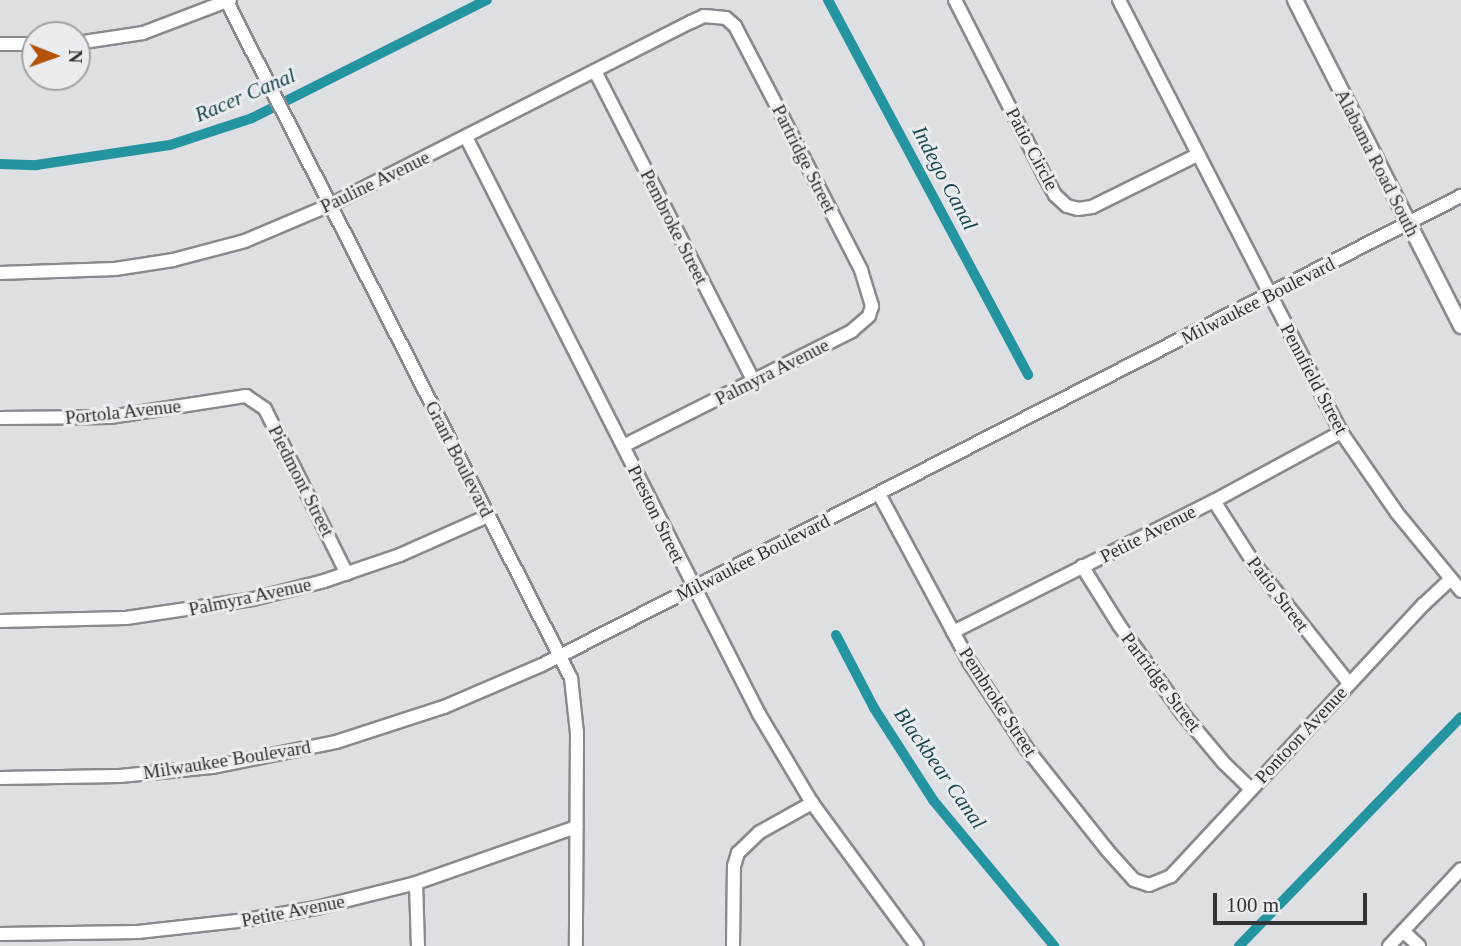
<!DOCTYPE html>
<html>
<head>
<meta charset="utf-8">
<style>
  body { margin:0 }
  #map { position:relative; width:1461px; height:946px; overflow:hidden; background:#dedfe3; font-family:Georgia,serif }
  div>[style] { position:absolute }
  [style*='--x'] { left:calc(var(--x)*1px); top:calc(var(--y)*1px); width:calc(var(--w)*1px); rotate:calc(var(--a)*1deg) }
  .canal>* { height:10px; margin:-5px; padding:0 5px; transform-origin:5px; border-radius:5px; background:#2494a1 }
  .roads { filter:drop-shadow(2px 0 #898a8d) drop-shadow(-2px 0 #898a8d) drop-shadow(0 2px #898a8d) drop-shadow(0 -2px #898a8d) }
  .minor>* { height:12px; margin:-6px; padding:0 6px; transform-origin:6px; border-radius:6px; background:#fff }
  .tertiary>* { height:14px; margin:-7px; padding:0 7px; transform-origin:7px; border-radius:7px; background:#fff }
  span { translate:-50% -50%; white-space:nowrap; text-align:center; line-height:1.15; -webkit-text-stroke:6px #ebecf0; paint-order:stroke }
  .street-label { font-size:19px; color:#333335 }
  .water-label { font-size:21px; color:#1a484e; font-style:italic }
  .north { position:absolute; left:21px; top:21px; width:70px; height:70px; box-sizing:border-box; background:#ebecf0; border:2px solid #a1a2a5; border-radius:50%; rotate:91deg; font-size:19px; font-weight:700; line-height:28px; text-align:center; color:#333335 }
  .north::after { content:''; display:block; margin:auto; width:24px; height:32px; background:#b4540b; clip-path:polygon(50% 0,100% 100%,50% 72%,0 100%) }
  .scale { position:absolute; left:1213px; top:893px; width:154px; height:32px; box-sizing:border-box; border:4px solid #333335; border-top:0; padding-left:9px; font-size:21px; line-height:24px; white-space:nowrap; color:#333335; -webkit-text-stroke:5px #ebecf0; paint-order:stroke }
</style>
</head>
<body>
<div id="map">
  <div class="canal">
    <div style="--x:828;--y:0;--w:425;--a:61.9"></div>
    <div style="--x:0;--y:164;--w:36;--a:2"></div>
    <div style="--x:36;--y:165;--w:135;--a:-8.5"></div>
    <div style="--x:170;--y:145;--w:86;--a:-18.2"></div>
    <div style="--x:252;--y:118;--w:263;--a:-26.7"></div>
    <div style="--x:836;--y:635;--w:82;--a:62.5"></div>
    <div style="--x:874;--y:708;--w:109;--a:57.3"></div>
    <div style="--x:933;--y:800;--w:190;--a:50.3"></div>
    <div style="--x:1239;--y:946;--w:319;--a:-45.9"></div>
  </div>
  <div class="roads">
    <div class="minor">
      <div style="--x:226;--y:0;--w:761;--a:63.03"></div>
      <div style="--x:571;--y:678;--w:55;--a:83.8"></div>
      <div style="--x:577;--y:733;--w:213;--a:90.3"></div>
      <div style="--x:955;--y:0;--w:196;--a:63"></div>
      <div style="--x:1044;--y:175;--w:23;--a:61"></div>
      <div style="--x:1055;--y:195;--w:16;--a:43"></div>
      <div style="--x:1067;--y:206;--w:11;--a:15"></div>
      <div style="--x:1078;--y:209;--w:14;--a:-8"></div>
      <div style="--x:1092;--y:207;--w:117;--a:-26.3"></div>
      <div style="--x:1119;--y:0;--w:486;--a:62.8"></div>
      <div style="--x:1341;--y:432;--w:98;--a:55.3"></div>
      <div style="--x:1397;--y:513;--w:101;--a:50.6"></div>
      <div style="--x:77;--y:43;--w:67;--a:-8.6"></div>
      <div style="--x:143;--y:33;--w:93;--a:-20.8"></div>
      <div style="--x:0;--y:44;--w:35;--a:0"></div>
      <div style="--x:595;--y:71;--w:349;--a:62.9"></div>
      <div style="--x:466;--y:137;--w:647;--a:63.08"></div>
      <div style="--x:759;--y:714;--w:104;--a:59.2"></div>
      <div style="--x:812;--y:803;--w:177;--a:53.7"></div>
      <div style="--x:0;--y:273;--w:115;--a:-2"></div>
      <div style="--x:115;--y:269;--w:59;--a:-8.8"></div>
      <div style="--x:173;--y:260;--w:74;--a:-14.8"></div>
      <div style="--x:245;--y:241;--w:92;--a:-23"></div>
      <div style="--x:330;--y:205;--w:405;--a:-26.9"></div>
      <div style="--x:691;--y:22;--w:14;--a:-25"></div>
      <div style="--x:704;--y:16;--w:22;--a:5"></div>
      <div style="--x:726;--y:18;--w:12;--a:42"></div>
      <div style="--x:735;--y:26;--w:104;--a:62.4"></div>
      <div style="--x:783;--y:118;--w:171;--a:62.8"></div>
      <div style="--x:861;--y:270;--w:38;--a:73"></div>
      <div style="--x:872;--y:306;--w:10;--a:107"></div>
      <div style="--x:869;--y:316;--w:23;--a:139"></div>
      <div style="--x:852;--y:331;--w:256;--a:153.3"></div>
      <div style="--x:0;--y:418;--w:110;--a:-0.5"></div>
      <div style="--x:110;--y:417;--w:138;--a:-8.8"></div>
      <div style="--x:246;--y:396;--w:23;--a:34"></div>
      <div style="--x:265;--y:409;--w:184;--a:63.6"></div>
      <div style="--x:879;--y:494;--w:192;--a:61.7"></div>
      <div style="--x:970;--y:663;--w:103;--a:56.5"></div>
      <div style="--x:1027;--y:749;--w:129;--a:51.6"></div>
      <div style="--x:1107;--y:850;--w:40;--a:48"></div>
      <div style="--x:1134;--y:880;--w:16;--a:18"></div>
      <div style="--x:1149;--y:885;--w:24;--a:-22"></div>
      <div style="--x:1171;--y:876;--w:371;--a:-47.1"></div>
      <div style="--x:1424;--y:604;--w:35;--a:-43"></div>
      <div style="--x:1214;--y:501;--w:76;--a:57.4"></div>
      <div style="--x:1255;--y:565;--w:151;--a:51.5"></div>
      <div style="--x:1082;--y:566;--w:70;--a:57.9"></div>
      <div style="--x:1119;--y:625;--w:110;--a:54.3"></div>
      <div style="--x:1183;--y:714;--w:64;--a:50.1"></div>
      <div style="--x:1224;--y:763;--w:37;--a:44"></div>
      <div style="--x:0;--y:621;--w:126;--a:-1.4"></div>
      <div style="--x:126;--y:618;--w:128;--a:-8.5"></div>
      <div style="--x:253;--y:599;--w:73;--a:-14.2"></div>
      <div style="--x:324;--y:581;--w:80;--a:-18.9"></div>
      <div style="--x:400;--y:555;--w:96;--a:-23.9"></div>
      <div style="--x:953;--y:632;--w:292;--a:-26.7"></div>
      <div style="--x:1214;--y:501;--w:145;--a:-28.5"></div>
      <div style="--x:0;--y:778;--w:120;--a:-1"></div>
      <div style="--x:120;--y:776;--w:92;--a:-5.6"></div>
      <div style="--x:212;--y:767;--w:126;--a:-11.4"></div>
      <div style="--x:336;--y:742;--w:114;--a:-18"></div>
      <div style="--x:444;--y:707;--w:107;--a:-23.2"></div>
      <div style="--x:542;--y:665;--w:1032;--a:-27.04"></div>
      <div style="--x:416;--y:883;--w:63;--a:88.2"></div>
      <div style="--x:1403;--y:931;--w:22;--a:43"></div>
      <div style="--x:0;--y:934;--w:138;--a:-0.8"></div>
      <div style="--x:138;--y:932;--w:109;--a:-6.3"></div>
      <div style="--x:246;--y:920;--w:71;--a:-9.7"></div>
      <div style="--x:316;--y:908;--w:103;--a:-14"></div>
      <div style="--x:416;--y:883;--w:170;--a:-19.3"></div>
      <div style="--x:733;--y:946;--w:80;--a:-89.3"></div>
      <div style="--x:734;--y:866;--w:14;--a:-73"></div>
      <div style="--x:738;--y:853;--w:30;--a:-44"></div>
      <div style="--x:760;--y:832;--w:60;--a:-29.1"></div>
      <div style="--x:1389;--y:946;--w:105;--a:-46.9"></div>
    </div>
    <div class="tertiary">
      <div style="--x:1295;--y:0;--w:366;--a:63"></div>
    </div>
  </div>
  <div class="street-label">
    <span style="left:1032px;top:149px;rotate:62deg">Patio Circle</span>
    <span style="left:804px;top:159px;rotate:63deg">Partridge Street</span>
    <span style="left:1377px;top:163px;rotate:63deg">Alabama Road South</span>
    <span style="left:375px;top:182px;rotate:-26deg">Pauline Avenue</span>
    <span style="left:674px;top:227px;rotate:63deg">Pembroke Street</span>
    <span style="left:1258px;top:301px;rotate:-27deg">Milwaukee Boulevard</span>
    <span style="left:772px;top:372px;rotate:-27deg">Palmyra Avenue</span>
    <span style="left:1314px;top:379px;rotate:62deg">Pennfield Street</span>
    <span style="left:123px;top:412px;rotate:-6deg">Portola Avenue</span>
    <span style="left:459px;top:459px;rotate:63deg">Grant Boulevard</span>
    <span style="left:301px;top:481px;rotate:63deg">Piedmont Street</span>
    <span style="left:656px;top:514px;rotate:64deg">Preston Street</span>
    <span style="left:1148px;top:534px;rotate:-27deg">Petite Avenue</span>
    <span style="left:753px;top:558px;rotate:-27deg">Milwaukee Boulevard</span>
    <span style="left:1278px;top:594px;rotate:53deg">Patio Street</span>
    <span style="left:250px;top:597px;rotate:-12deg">Palmyra Avenue</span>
    <span style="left:1161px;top:682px;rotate:53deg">Partridge Street</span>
    <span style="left:998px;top:702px;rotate:57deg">Pembroke Street</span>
    <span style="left:1301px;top:735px;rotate:-47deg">Pontoon Avenue</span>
    <span style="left:227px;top:760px;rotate:-9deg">Milwaukee Boulevard</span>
    <span style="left:293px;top:911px;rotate:-11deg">Petite Avenue</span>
  </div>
  <div class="water-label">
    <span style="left:245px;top:95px;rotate:-23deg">Racer Canal</span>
    <span style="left:945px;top:178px;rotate:62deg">Indego Canal</span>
    <span style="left:940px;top:768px;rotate:55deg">Blackbear Canal</span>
  </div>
  <div class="north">N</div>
  <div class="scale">100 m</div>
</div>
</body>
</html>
